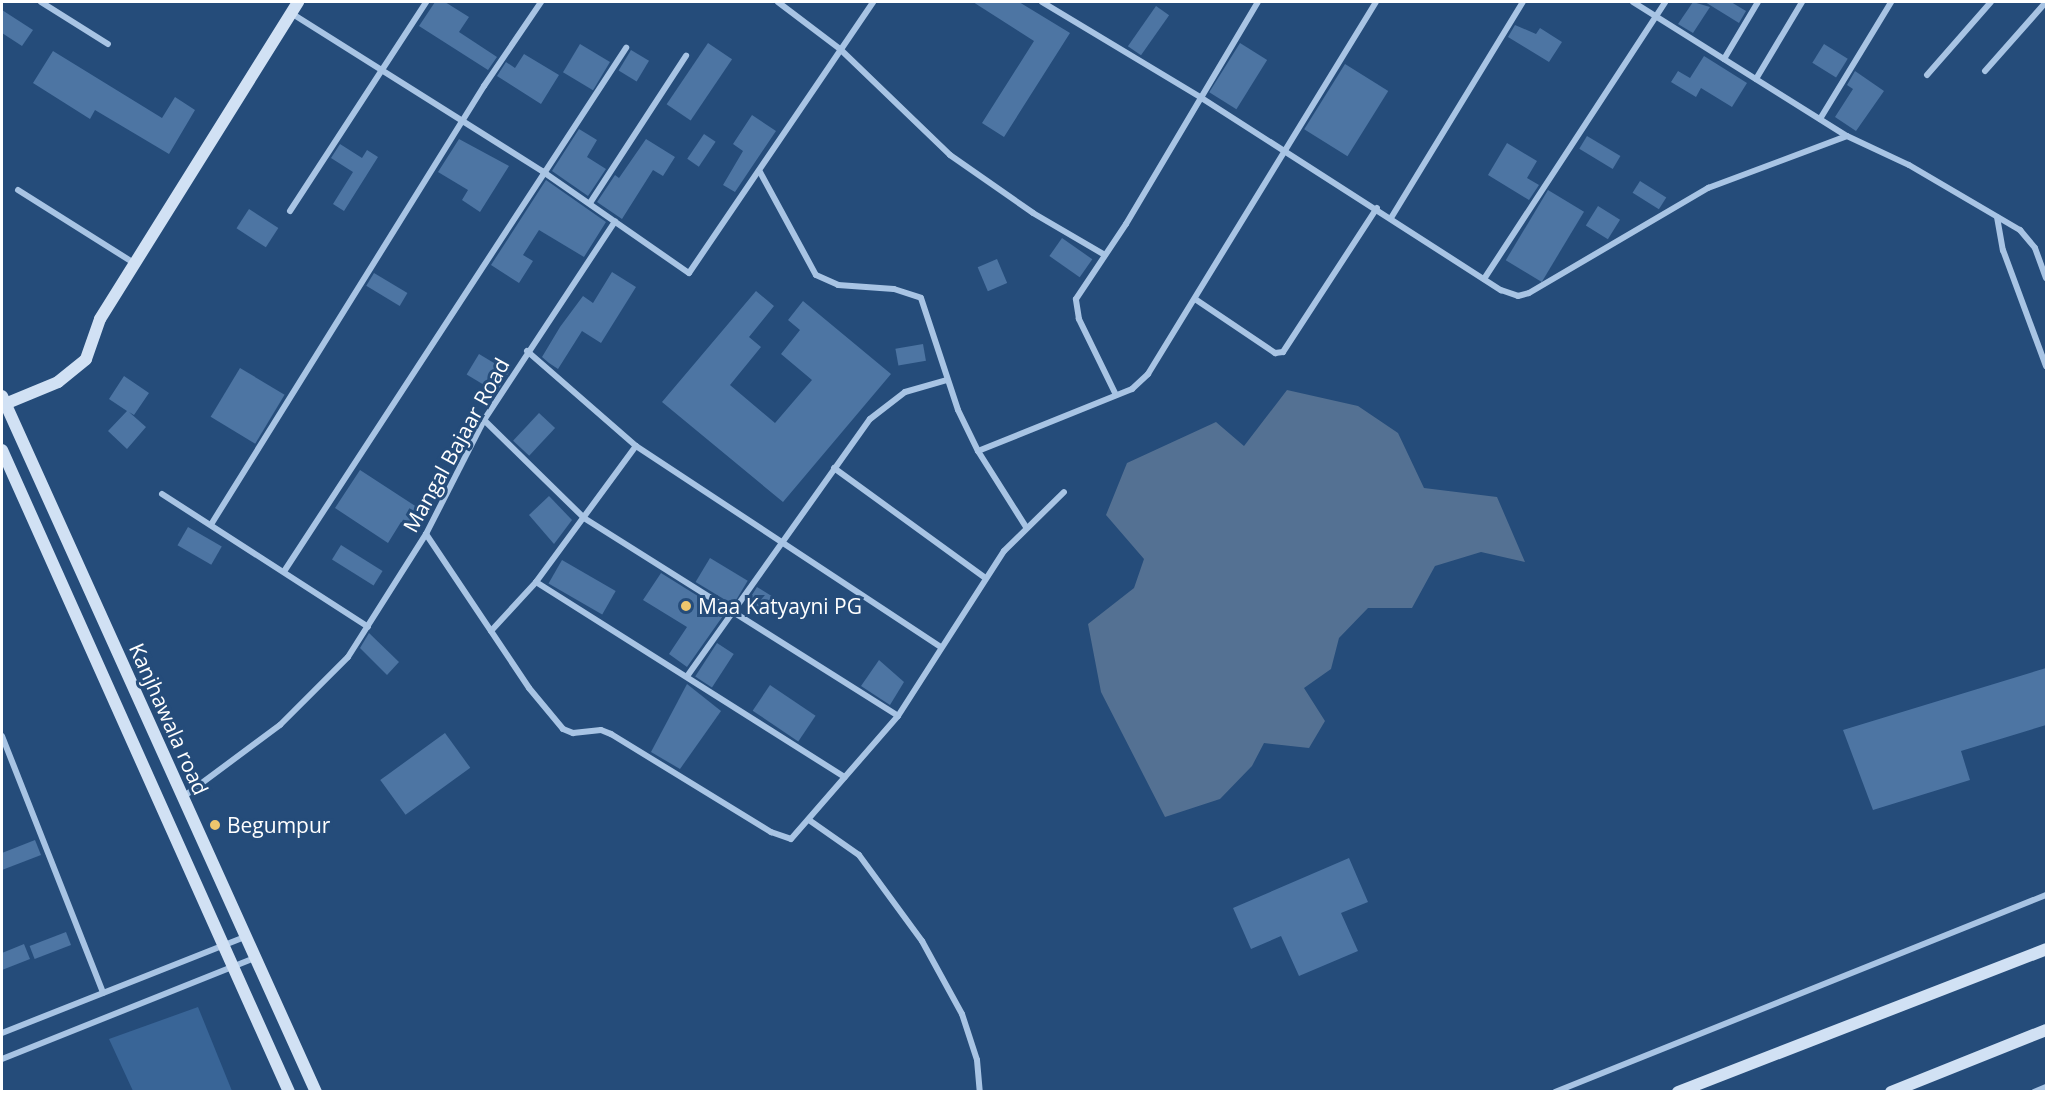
<!DOCTYPE html>
<html>
<head>
<meta charset="utf-8">
<style>
  body { margin:0 }
  #map { position:relative; width:2048px; height:1093px; overflow:hidden; background:#254c7a; font-family:"Open Sans",sans-serif }
  div>[style] { position:absolute }
  [style*='--x'] { left:calc(var(--x)*1px); top:calc(var(--y)*1px); width:calc(var(--w)*1px); rotate:calc(var(--a)*1deg) }
  .green>* { inset:0; background:#396597 }
  .water>* { inset:0; background:#547193 }
  .building>* { inset:0; background:#4d75a3; transform-origin:0 0 }
  .street>* { height:6px; margin:-3px; padding:0 3px; transform-origin:3px; border-radius:3px; background:#a8c4e4 }
  .secondary>* { height:12px; margin:-6px; padding:0 6px; transform-origin:6px; border-radius:6px; background:#d1e1f4 }
  .dots>* { width:16px; height:16px; translate:-50% -50%; box-sizing:border-box; border:3px solid #254c7a; border-radius:50% }
  span { translate:-50% -50%; white-space:nowrap; text-align:center; line-height:1.15; -webkit-text-stroke:6px #254c7a; paint-order:stroke }
  .street-label { font-size:21px; color:#fff }
  .poi-label { font-size:21px; color:#fff }
  .left { translate:0 -50%; text-align:left }
  .frame { position:absolute; inset:0; border:3px solid #fff; pointer-events:none }
</style>
</head>
<body>
<div id="map">
  <div class="green">
    <div style="clip-path:polygon(198px 1007px,232px 1091px,133px 1091px,109px 1039px)"></div>
  </div>
  <div class="water">
    <div style="clip-path:polygon(1287px 390px,1358px 406px,1398px 433px,1424px 488px,1497px 497px,1525px 562px,1481px 552px,1435px 566px,1412px 608px,1368px 608px,1339px 638px,1331px 669px,1304px 688px,1325px 721px,1309px 748px,1264px 743px,1252px 766px,1220px 799px,1165px 817px,1101px 692px,1088px 624px,1134px 588px,1144px 559px,1106px 515px,1127px 463px,1216px 422px,1244px 446px)"></div>
  </div>
  <div class="building">
    <div style="clip-path:polygon(435px 2px,445px 2px,469px 17px,459px 32px,497px 57px,488px 70px,419px 26px)"></div>
    <div style="clip-path:polygon(973px 2px,1019px 2px,1070px 33px,1004px 137px,982px 123px,1034px 41px)"></div>
    <div style="clip-path:polygon(1693px 2px,1710px 7px,1693px 33px,1678px 24px)"></div>
    <div style="clip-path:polygon(1705px 2px,1731px 2px,1746px 11px,1739px 23px)"></div>
    <div style="left:1156px;top:6px;width:16px;height:49px;rotate:35deg"></div>
    <div style="clip-path:polygon(2px 10px,33px 30px,22px 46px,2px 33px)"></div>
    <div style="clip-path:polygon(1515px 25px,1536px 34px,1540px 28px,1562px 42px,1549px 62px,1508px 37px)"></div>
    <div style="left:708px;top:43px;width:29px;height:74px;rotate:34deg"></div>
    <div style="left:1240px;top:43px;width:32px;height:58px;rotate:32deg"></div>
    <div style="left:580px;top:44px;width:35px;height:33px;rotate:31deg"></div>
    <div style="left:1824px;top:44px;width:28px;height:22px;rotate:32deg"></div>
    <div style="left:631px;top:50px;width:21px;height:24px;rotate:31deg"></div>
    <div style="clip-path:polygon(53px 51px,162px 118px,175px 97px,195px 110px,169px 154px,95px 110px,90px 119px,33px 83px)"></div>
    <div style="clip-path:polygon(524px 54px,559px 75px,541px 104px,497px 76px,506px 62px,515px 68px)"></div>
    <div style="clip-path:polygon(1704px 56px,1747px 83px,1732px 107px,1701px 88px,1696px 97px,1671px 82px,1678px 71px,1690px 78px)"></div>
    <div style="left:1345px;top:64px;width:51px;height:77px;rotate:32deg"></div>
    <div style="clip-path:polygon(1855px 71px,1884px 91px,1856px 131px,1835px 117px,1853px 89px,1847px 85px)"></div>
    <div style="clip-path:polygon(752px 115px,776px 131px,735px 192px,723px 185px,743px 151px,733px 144px)"></div>
    <div style="clip-path:polygon(579px 129px,597px 140px,587px 157px,606px 169px,588px 196px,552px 171px)"></div>
    <div style="left:704px;top:134px;width:14px;height:30px;rotate:34deg"></div>
    <div style="left:1587px;top:136px;width:39px;height:15px;rotate:31deg"></div>
    <div style="clip-path:polygon(459px 139px,509px 166px,480px 212px,462px 200px,468px 190px,438px 172px)"></div>
    <div style="clip-path:polygon(646px 139px,675px 157px,663px 176px,653px 170px,622px 219px,597px 202px,615px 175px,619px 178px)"></div>
    <div style="clip-path:polygon(1507px 143px,1537px 161px,1527px 178px,1539px 185px,1529px 200px,1488px 175px)"></div>
    <div style="clip-path:polygon(340px 144px,362px 158px,367px 150px,378px 157px,344px 211px,333px 204px,353px 172px,331px 158px)"></div>
    <div style="clip-path:polygon(546px 180px,606px 222px,584px 257px,539px 230px,523px 255px,533px 261px,519px 283px,491px 265px)"></div>
    <div style="left:1640px;top:181px;width:31px;height:14px;rotate:32deg"></div>
    <div style="left:1548px;top:190px;width:42px;height:82px;rotate:31deg"></div>
    <div style="left:1598px;top:206px;width:26px;height:23px;rotate:32deg"></div>
    <div style="left:249px;top:209px;width:35px;height:23px;rotate:33deg"></div>
    <div style="left:1062px;top:238px;width:37px;height:22px;rotate:35deg"></div>
    <div style="left:997px;top:259px;width:26px;height:21px;rotate:67deg"></div>
    <div style="clip-path:polygon(612px 272px,636px 287px,601px 343px,582px 331px,558px 369px,549px 363px,542px 357px,560px 327px,583px 296px,593px 303px)"></div>
    <div style="left:374px;top:273px;width:39px;height:15px;rotate:31deg"></div>
    <div style="clip-path:polygon(756px 291px,774px 306px,749px 337px,761px 347px,730px 385px,775px 423px,812px 380px,781px 354px,800px 330px,788px 320px,803px 301px,891px 374px,783px 502px,662px 402px)"></div>
    <div style="left:923px;top:344px;width:17px;height:28px;rotate:80deg"></div>
    <div style="left:479px;top:354px;width:35px;height:24px;rotate:31deg"></div>
    <div style="left:240px;top:368px;width:52px;height:57px;rotate:31deg"></div>
    <div style="clip-path:polygon(124px 376px,149px 393px,134px 415px,129px 412px,146px 427px,127px 449px,108px 431px,127px 411px,109px 399px)"></div>
    <div style="left:539px;top:413px;width:22px;height:38px;rotate:43deg"></div>
    <div style="clip-path:polygon(360px 470px,426px 513px,414px 531px,401px 522px,388px 543px,335px 508px)"></div>
    <div style="clip-path:polygon(549px 496px,572px 520px,554px 544px,529px 515px)"></div>
    <div style="left:188px;top:527px;width:39px;height:21px;rotate:30deg"></div>
    <div style="left:341px;top:545px;width:49px;height:17px;rotate:32deg"></div>
    <div style="left:710px;top:558px;width:44px;height:28px;rotate:31deg"></div>
    <div style="left:562px;top:560px;width:62px;height:27px;rotate:30deg"></div>
    <div style="clip-path:polygon(661px 573px,725px 613px,687px 667px,669px 654px,687px 627px,643px 600px)"></div>
    <div style="left:757px;top:587px;width:19px;height:16px;rotate:32deg"></div>
    <div style="clip-path:polygon(369px 633px,399px 662px,387px 675px,360px 648px)"></div>
    <div style="left:717px;top:643px;width:20px;height:40px;rotate:33deg"></div>
    <div style="clip-path:polygon(879px 660px,904px 682px,890px 705px,861px 686px)"></div>
    <div style="clip-path:polygon(2046px 668px,2046px 725px,1961px 751px,1970px 780px,1873px 810px,1843px 730px)"></div>
    <div style="clip-path:polygon(687px 684px,721px 711px,680px 769px,651px 752px)"></div>
    <div style="left:770px;top:685px;width:55px;height:31px;rotate:34deg"></div>
    <div style="left:445px;top:733px;width:43px;height:80px;rotate:54deg"></div>
    <div style="clip-path:polygon(35px 840px,41px 855px,2px 870px,2px 853px)"></div>
    <div style="clip-path:polygon(1349px 858px,1368px 902px,1341px 913px,1358px 951px,1299px 976px,1281px 936px,1251px 949px,1233px 908px)"></div>
    <div style="left:66px;top:932px;width:14px;height:39px;rotate:69deg"></div>
    <div style="clip-path:polygon(24px 944px,30px 959px,2px 970px,2px 953px)"></div>
  </div>
  <div class="street">
    <div style="--x:41;--y:2;--w:79;--a:32.1"></div>
    <div style="--x:778;--y:2;--w:78;--a:37.2"></div>
    <div style="--x:840;--y:49;--w:153;--a:43.9"></div>
    <div style="--x:950;--y:155;--w:101;--a:34.9"></div>
    <div style="--x:1033;--y:213;--w:83;--a:30.3"></div>
    <div style="--x:1042;--y:2;--w:184;--a:31"></div>
    <div style="--x:1200;--y:97;--w:358;--a:32.7"></div>
    <div style="--x:1501;--y:290;--w:18;--a:19"></div>
    <div style="--x:1518;--y:296;--w:11;--a:-15"></div>
    <div style="--x:1529;--y:293;--w:208;--a:-30.4"></div>
    <div style="--x:1708;--y:188;--w:148;--a:-20.5"></div>
    <div style="--x:1633;--y:2;--w:252;--a:32.1"></div>
    <div style="--x:1847;--y:136;--w:68;--a:25.1"></div>
    <div style="--x:1909;--y:165;--w:129;--a:30.4"></div>
    <div style="--x:2020;--y:230;--w:23;--a:50"></div>
    <div style="--x:2035;--y:248;--w:32;--a:70"></div>
    <div style="--x:291;--y:13;--w:297;--a:32.2"></div>
    <div style="--x:542;--y:171;--w:179;--a:34.8"></div>
    <div style="--x:689;--y:273;--w:328;--a:-55.8"></div>
    <div style="--x:1724;--y:59;--w:66;--a:-59.2"></div>
    <div style="--x:1985;--y:71;--w:92;--a:-48.5"></div>
    <div style="--x:1927;--y:75;--w:97;--a:-48.8"></div>
    <div style="--x:1756;--y:79;--w:90;--a:-59.1"></div>
    <div style="--x:1820;--y:119;--w:137;--a:-58.7"></div>
    <div style="--x:760;--y:172;--w:117;--a:61.5"></div>
    <div style="--x:816;--y:275;--w:24;--a:24"></div>
    <div style="--x:838;--y:285;--w:56;--a:4.1"></div>
    <div style="--x:894;--y:289;--w:28;--a:18"></div>
    <div style="--x:921;--y:298;--w:118;--a:71.7"></div>
    <div style="--x:958;--y:410;--w:46;--a:64"></div>
    <div style="--x:978;--y:451;--w:90;--a:57.7"></div>
    <div style="--x:18;--y:190;--w:137;--a:32.2"></div>
    <div style="--x:590;--y:203;--w:176;--a:-56.9"></div>
    <div style="--x:290;--y:211;--w:249;--a:-56.9"></div>
    <div style="--x:1997;--y:217;--w:34;--a:80"></div>
    <div style="--x:2003;--y:250;--w:124;--a:69.7"></div>
    <div style="--x:1391;--y:218;--w:253;--a:-58.6"></div>
    <div style="--x:1484;--y:279;--w:331;--a:-56.8"></div>
    <div style="--x:1195;--y:299;--w:97;--a:34"></div>
    <div style="--x:1275;--y:353;--w:8;--a:-7"></div>
    <div style="--x:1283;--y:352;--w:172;--a:-56.9"></div>
    <div style="--x:527;--y:351;--w:145;--a:41.1"></div>
    <div style="--x:636;--y:446;--w:365;--a:33.4"></div>
    <div style="--x:1116;--y:395;--w:85;--a:-116"></div>
    <div style="--x:1079;--y:319;--w:20;--a:-99"></div>
    <div style="--x:1076;--y:299;--w:90;--a:-56.3"></div>
    <div style="--x:1126;--y:224;--w:258;--a:-59.3"></div>
    <div style="--x:484;--y:420;--w:140;--a:44.4"></div>
    <div style="--x:584;--y:518;--w:371;--a:32.2"></div>
    <div style="--x:978;--y:451;--w:166;--a:-21.9"></div>
    <div style="--x:1132;--y:389;--w:22;--a:-43"></div>
    <div style="--x:1148;--y:374;--w:436;--a:-58.5"></div>
    <div style="--x:834;--y:468;--w:185;--a:36"></div>
    <div style="--x:162;--y:494;--w:245;--a:32.8"></div>
    <div style="--x:212;--y:523;--w:515;--a:-58.1"></div>
    <div style="--x:484;--y:86;--w:102;--a:-55.8"></div>
    <div style="--x:426;--y:534;--w:185;--a:56.2"></div>
    <div style="--x:529;--y:688;--w:53;--a:50.3"></div>
    <div style="--x:563;--y:729;--w:11;--a:22"></div>
    <div style="--x:573;--y:733;--w:28;--a:-6"></div>
    <div style="--x:601;--y:730;--w:11;--a:22"></div>
    <div style="--x:611;--y:734;--w:188;--a:31.5"></div>
    <div style="--x:771;--y:832;--w:21;--a:19"></div>
    <div style="--x:791;--y:839;--w:163;--a:-49"></div>
    <div style="--x:898;--y:716;--w:196;--a:-57.3"></div>
    <div style="--x:1004;--y:551;--w:84;--a:-44.5"></div>
    <div style="--x:285;--y:570;--w:624;--a:-56.85"></div>
    <div style="--x:536;--y:582;--w:365;--a:32.3"></div>
    <div style="--x:491;--y:631;--w:67;--a:-47.4"></div>
    <div style="--x:536;--y:582;--w:169;--a:-53.7"></div>
    <div style="--x:688;--y:675;--w:314;--a:-54.6"></div>
    <div style="--x:870;--y:419;--w:44;--a:-37.6"></div>
    <div style="--x:905;--y:392;--w:44;--a:-15.9"></div>
    <div style="--x:2;--y:736;--w:276;--a:68.5"></div>
    <div style="--x:183;--y:797;--w:121;--a:-36.6"></div>
    <div style="--x:280;--y:725;--w:96;--a:-45"></div>
    <div style="--x:348;--y:657;--w:146;--a:-57.6"></div>
    <div style="--x:426;--y:534;--w:128;--a:-63"></div>
    <div style="--x:484;--y:420;--w:238;--a:-56.6"></div>
    <div style="--x:809;--y:820;--w:61;--a:35"></div>
    <div style="--x:859;--y:855;--w:107;--a:53.8"></div>
    <div style="--x:922;--y:941;--w:83;--a:61.3"></div>
    <div style="--x:962;--y:1014;--w:48;--a:71.9"></div>
    <div style="--x:977;--y:1060;--w:32;--a:85"></div>
    <div style="--x:2;--y:1033;--w:261;--a:-21.6"></div>
    <div style="--x:2;--y:1059;--w:272;--a:-21.8"></div>
    <div style="--x:1555;--y:1092;--w:529;--a:-21.86"></div>
    <div style="--x:2034;--y:1092;--w:13;--a:-23"></div>
  </div>
  <div class="secondary">
    <div style="--x:2;--y:396;--w:764;--a:65.72"></div>
    <div style="--x:5;--y:404;--w:57;--a:-22.5"></div>
    <div style="--x:58;--y:382;--w:36;--a:-39"></div>
    <div style="--x:86;--y:359;--w:42;--a:-70.7"></div>
    <div style="--x:100;--y:319;--w:374;--a:-58"></div>
    <div style="--x:2;--y:450;--w:703;--a:65.91"></div>
    <div style="--x:1678;--y:1092;--w:395;--a:-21.2"></div>
    <div style="--x:1891;--y:1092;--w:167;--a:-21.8"></div>
  </div>
  <div class="dots">
    <div style="left:686px;top:606px;background:#edc66d"></div>
    <div style="left:215px;top:825px;background:#edc66d"></div>
  </div>
  <div class="street-label">
    <span style="left:456px;top:445px;rotate:-61deg">Mangal Bajaar Road</span>
    <span style="left:169px;top:719px;rotate:66deg">Kanjhawala road</span>
  </div>
  <div class="poi-label">
    <span class="left" style="left:698px;top:606px">Maa Katyayni PG</span>
    <span class="left" style="left:227px;top:825px">Begumpur</span>
  </div>
  <div class="frame"></div>
</div>
</body>
</html>
